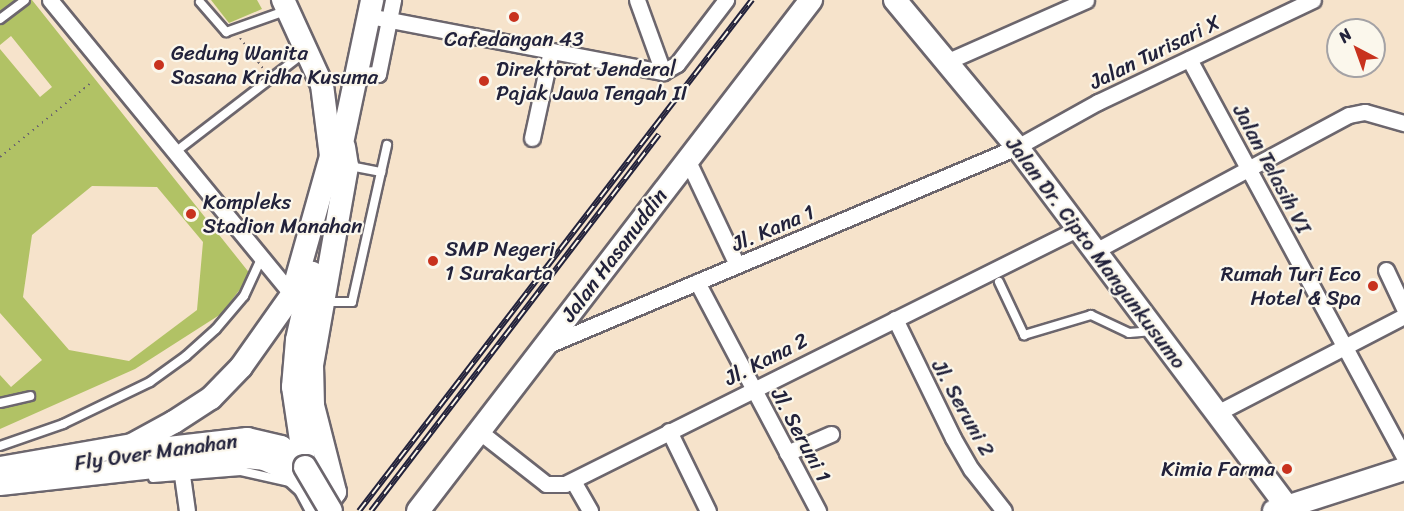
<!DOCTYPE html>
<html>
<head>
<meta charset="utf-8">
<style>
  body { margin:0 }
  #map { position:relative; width:1404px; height:511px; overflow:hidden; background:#f6e3cb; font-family:Sriracha,sans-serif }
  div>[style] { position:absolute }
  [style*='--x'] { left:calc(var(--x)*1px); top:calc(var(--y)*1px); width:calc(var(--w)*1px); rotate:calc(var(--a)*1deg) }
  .green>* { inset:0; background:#b1c265 }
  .path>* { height:2px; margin-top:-1px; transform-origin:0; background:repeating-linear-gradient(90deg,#6c666d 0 1.5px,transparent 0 6px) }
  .roads { filter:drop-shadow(2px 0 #6c666d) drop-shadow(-2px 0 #6c666d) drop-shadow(0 2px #6c666d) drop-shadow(0 -2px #6c666d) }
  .lane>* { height:8px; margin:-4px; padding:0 4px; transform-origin:4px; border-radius:4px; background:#fff }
  .street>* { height:15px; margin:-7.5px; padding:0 7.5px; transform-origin:7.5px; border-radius:7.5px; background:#fff }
  .secondary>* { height:22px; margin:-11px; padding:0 11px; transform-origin:11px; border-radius:11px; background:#fff }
  .rail>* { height:6px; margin-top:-3px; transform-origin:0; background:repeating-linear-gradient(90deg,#fbf7ec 0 11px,#22223b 0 22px); box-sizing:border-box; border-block:2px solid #22223b }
  .bridges { filter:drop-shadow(2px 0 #6c666d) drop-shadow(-2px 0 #6c666d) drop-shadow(0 2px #6c666d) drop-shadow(0 -2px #6c666d) }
  .secondary-bridge>* { height:22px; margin:-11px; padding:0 11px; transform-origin:11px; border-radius:11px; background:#fff }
  .dots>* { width:16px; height:16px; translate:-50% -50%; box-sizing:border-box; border:3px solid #fbf7ec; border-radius:50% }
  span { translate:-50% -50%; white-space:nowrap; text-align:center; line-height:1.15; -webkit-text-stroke:4.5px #fbf7ec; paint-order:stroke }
  .poi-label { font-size:21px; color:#22223b }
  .left { translate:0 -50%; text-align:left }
  .right { translate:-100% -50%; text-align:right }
  .street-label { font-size:21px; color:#22223b }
  .north { position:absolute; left:1326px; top:18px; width:60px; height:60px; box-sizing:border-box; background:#fbf7ec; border:2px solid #a4a2a5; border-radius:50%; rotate:319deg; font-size:16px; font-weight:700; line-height:24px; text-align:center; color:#22223b }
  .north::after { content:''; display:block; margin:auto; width:21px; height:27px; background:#c8321e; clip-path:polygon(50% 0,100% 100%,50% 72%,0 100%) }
</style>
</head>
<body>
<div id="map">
  <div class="green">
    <div style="clip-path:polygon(evenodd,0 0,32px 0,251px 275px,221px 314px,135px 369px,0 429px,0 375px,11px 387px,42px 360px,0 313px,0 49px,40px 97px,52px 87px,11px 36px,0 45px,0 0,92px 186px,157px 187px,203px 242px,197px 310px,129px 361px,69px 350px,23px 297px,32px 235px,92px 186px)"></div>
    <div style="clip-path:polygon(211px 0,257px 0,262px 9px,229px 23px)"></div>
  </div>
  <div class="path">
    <div style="--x:240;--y:38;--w:41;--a:52.9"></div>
    <div style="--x:0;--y:157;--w:119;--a:-39.2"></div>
  </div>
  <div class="roads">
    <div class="lane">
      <div style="--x:200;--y:2;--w:40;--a:49"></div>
      <div style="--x:226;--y:32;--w:63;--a:-19.6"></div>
      <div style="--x:0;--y:19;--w:31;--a:-37"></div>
      <div style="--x:174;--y:153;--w:165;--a:-37.6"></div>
      <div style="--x:350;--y:166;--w:32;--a:11"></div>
      <div style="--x:999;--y:282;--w:59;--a:64.7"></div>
      <div style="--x:1024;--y:335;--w:70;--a:-16.6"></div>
      <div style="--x:1091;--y:315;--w:42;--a:25.3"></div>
      <div style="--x:1129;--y:333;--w:24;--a:-5"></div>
      <div style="--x:325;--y:302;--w:27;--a:0"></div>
      <div style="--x:352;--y:302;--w:161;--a:-77.4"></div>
      <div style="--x:0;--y:403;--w:31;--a:-13"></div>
      <div style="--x:0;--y:446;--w:67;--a:-19.2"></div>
      <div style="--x:63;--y:424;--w:97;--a:-25.8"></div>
      <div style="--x:150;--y:382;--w:44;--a:-35.8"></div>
      <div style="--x:186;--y:356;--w:40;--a:-42"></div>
      <div style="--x:216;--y:329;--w:43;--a:-49.7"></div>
      <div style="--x:244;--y:296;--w:41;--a:-65.3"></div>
      <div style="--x:153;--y:478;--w:88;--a:-4.5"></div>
      <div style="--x:241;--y:471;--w:49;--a:12.9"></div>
    </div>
    <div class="street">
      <div style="--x:50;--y:0;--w:382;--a:50.6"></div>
      <div style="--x:637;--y:0;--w:77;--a:70.1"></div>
      <div style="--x:369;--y:16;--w:299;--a:10.8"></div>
      <div style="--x:663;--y:72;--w:16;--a:-30"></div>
      <div style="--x:677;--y:64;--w:81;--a:-52.6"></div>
      <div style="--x:1189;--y:59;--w:452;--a:61.6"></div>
      <div style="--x:948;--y:61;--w:151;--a:-23.8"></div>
      <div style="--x:357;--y:75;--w:21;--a:-3"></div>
      <div style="--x:378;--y:74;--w:76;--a:-78.5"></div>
      <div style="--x:532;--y:138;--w:89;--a:-77.7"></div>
      <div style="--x:687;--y:159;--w:117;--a:64.7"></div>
      <div style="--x:1095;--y:251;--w:288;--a:-28.2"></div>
      <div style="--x:1349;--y:115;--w:16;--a:-11"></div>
      <div style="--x:1365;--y:112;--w:41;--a:15.8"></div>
      <div style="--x:1386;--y:270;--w:42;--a:64.7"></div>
      <div style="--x:697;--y:282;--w:259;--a:62.1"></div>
      <div style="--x:895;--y:319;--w:132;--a:64"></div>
      <div style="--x:953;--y:438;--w:36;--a:60"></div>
      <div style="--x:971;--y:469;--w:53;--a:51.8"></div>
      <div style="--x:548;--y:345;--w:509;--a:-22.89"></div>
      <div style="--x:1017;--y:147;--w:93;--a:-29.1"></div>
      <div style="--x:1098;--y:102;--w:238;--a:-25.4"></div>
      <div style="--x:1217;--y:413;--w:211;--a:-27.4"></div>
      <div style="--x:669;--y:431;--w:89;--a:64"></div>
      <div style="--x:480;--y:432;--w:84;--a:38.2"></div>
      <div style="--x:546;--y:484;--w:19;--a:0"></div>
      <div style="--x:565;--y:484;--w:574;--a:-26.48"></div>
      <div style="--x:787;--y:453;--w:48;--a:-23.4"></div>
      <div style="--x:180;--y:461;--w:50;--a:82"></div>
      <div style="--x:573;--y:481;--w:34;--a:60"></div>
    </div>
    <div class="secondary">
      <div style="--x:895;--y:0;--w:191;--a:50.3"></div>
      <div style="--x:1017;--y:147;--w:455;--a:53.1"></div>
      <div style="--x:338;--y:162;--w:166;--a:-78.1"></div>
      <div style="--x:160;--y:449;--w:88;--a:-6.6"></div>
      <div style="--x:247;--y:439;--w:35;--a:13"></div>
      <div style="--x:281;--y:447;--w:31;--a:40"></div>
      <div style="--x:305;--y:467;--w:81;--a:-98.5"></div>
      <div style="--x:293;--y:387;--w:47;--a:-85.1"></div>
      <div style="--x:297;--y:340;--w:69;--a:-77.4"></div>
      <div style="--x:0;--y:468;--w:134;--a:-9.9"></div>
      <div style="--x:132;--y:445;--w:48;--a:-28.7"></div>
      <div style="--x:174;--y:422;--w:44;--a:-33"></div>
      <div style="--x:211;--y:398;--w:43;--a:-45.9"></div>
      <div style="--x:241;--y:367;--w:88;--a:-54.7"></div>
      <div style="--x:292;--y:295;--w:144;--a:-74.3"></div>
      <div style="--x:331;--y:156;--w:72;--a:-97.2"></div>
      <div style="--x:322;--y:85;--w:94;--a:-114.6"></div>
      <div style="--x:0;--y:484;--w:247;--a:-6.3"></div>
      <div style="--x:246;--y:457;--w:18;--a:6"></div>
      <div style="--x:264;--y:459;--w:22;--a:24"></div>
      <div style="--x:284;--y:468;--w:28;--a:42"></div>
      <div style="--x:305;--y:487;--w:27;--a:62"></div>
      <div style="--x:322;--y:511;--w:23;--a:-56"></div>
      <div style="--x:335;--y:492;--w:89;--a:-104.3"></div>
      <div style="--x:313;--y:406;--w:41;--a:-91.4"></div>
      <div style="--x:312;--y:365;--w:202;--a:-80"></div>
      <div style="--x:347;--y:166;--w:19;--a:-99"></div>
      <div style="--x:418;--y:511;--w:645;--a:-52.44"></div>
      <div style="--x:1274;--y:511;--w:137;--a:-17.9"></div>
    </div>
  </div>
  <div class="rail">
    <div style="--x:359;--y:511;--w:645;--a:-52.44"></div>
    <div style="--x:371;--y:511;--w:474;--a:-52.6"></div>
  </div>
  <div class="bridges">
    <div class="secondary-bridge">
      <div style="--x:305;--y:467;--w:51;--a:59.4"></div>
    </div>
  </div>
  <div class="dots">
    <div style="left:514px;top:17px;background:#c8321e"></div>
    <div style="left:159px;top:65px;background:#c8321e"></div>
    <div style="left:484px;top:81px;background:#c8321e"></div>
    <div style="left:191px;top:214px;background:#c8321e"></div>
    <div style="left:433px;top:261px;background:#c8321e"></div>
    <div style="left:1373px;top:286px;background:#c8321e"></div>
    <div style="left:1287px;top:469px;background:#c8321e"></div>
  </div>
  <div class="poi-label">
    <span style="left:514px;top:39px">Cafedangan 43</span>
    <span class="left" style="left:171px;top:65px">Gedung Wanita<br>Sasana Kridha Kusuma</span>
    <span class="left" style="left:496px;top:81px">Direktorat Jenderal<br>Pajak Jawa Tengah II</span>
    <span class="left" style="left:203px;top:214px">Kompleks<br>Stadion Manahan</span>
    <span class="left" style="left:445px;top:261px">SMP Negeri<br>1 Surakarta</span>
    <span class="right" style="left:1361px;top:286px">Rumah Turi Eco<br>Hotel &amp; Spa</span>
    <span class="right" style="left:1275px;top:469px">Kimia Farma</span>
  </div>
  <div class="street-label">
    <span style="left:1155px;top:52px;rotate:-26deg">Jalan Turisari X</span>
    <span style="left:1272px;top:169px;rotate:62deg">Jalan Telasih VI</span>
    <span style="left:773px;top:228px;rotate:-23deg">Jl. Kana 1</span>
    <span style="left:1096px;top:253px;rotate:53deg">Jalan Dr. Cipto Mangunkusumo</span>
    <span style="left:614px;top:255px;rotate:-53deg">Jalan Hasanuddin</span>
    <span style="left:766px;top:359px;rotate:-27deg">Jl. Kana 2</span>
    <span style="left:963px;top:408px;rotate:61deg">Jl. Seruni 2</span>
    <span style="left:801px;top:435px;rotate:62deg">Jl. Seruni 1</span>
    <span style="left:156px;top:452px;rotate:-8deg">Fly Over Manahan</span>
  </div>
  <div class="north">N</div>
</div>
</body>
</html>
